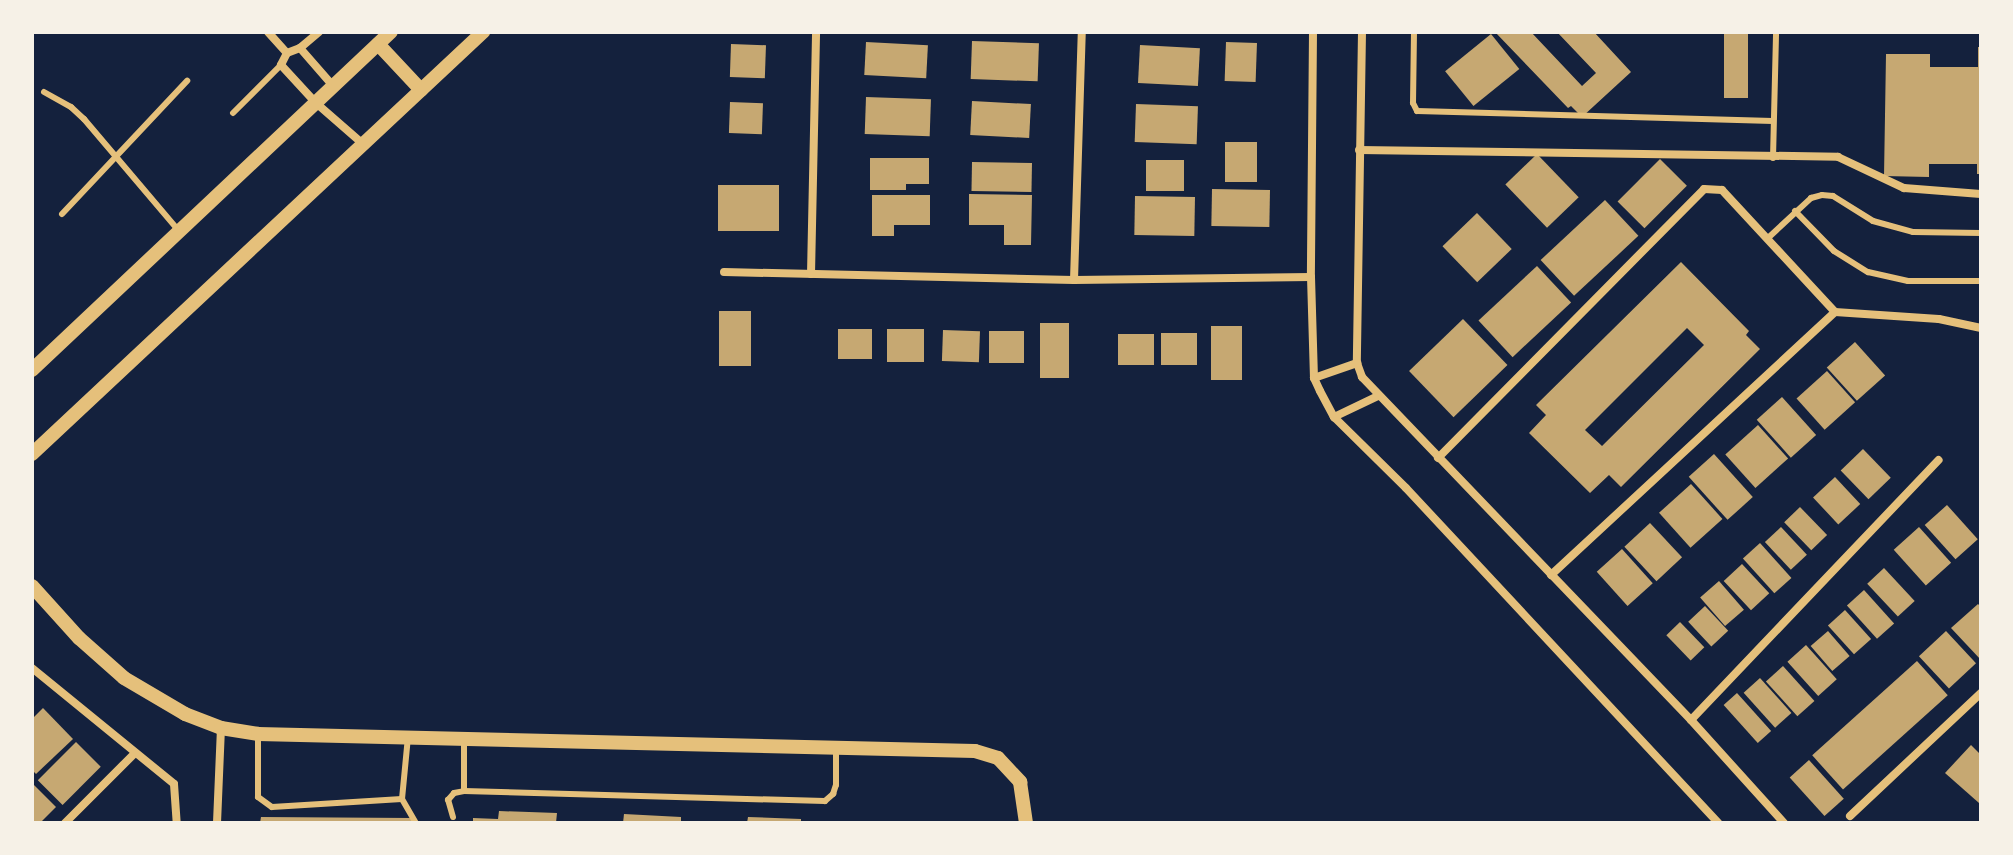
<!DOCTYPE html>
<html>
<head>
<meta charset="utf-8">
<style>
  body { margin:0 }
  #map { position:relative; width:2013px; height:855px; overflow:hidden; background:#14213d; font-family:"Asap Condensed",sans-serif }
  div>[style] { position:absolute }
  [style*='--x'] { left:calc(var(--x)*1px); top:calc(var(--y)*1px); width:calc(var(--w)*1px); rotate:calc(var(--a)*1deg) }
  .building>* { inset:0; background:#c6a872; transform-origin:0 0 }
  .service>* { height:6px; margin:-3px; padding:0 3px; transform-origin:3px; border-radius:3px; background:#e5c07b }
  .minor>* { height:8px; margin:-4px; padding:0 4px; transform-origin:4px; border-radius:4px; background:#e5c07b }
  .tertiary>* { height:14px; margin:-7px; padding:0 7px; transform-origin:7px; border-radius:7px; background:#e5c07b }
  span { translate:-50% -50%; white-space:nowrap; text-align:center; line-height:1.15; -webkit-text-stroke:6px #f6f1e7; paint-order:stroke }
  .frame { position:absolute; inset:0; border:34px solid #f6f1e7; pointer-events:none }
</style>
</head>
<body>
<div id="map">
  <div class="building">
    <div style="clip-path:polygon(1495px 32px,1531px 32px,1582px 86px,1596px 73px,1557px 32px,1594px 32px,1631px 72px,1582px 117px,1571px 106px,1568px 108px)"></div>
    <div style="left:1724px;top:32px;width:24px;height:66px"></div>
    <div style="left:1491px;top:34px;width:45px;height:59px;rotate:51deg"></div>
    <div style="left:972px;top:41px;width:67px;height:38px;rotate:2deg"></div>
    <div style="left:866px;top:42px;width:62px;height:33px;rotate:3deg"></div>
    <div style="left:1226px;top:42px;width:31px;height:39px;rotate:2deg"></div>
    <div style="left:731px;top:44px;width:35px;height:33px;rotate:2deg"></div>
    <div style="left:1140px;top:45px;width:60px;height:38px;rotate:3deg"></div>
    <div style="clip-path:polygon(1978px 47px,1981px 47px,1981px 174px,1977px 174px,1977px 164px,1929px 164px,1929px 177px,1884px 176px,1886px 54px,1930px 54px,1930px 67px,1978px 67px)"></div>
    <div style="left:866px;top:97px;width:65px;height:37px;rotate:2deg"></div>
    <div style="left:972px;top:101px;width:59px;height:34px;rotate:3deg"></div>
    <div style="left:730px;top:102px;width:33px;height:31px;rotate:2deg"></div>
    <div style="left:1136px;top:104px;width:62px;height:38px;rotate:2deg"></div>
    <div style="left:1225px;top:142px;width:32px;height:40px"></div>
    <div style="left:1537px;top:154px;width:60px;height:44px;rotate:46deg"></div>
    <div style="clip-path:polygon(870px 158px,929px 158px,929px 184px,906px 184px,906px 190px,870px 190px)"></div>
    <div style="left:1660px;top:159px;width:38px;height:60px;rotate:45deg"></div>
    <div style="left:1146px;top:160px;width:38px;height:31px"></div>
    <div style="left:972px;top:162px;width:60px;height:29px;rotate:1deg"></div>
    <div style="left:718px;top:185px;width:61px;height:46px"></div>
    <div style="left:1212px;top:189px;width:58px;height:37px;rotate:1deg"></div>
    <div style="clip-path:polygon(969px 194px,1032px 195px,1031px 245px,1004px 245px,1004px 225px,969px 225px)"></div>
    <div style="clip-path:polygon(872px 195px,930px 195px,930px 225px,894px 225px,894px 236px,872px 236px)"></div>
    <div style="left:1135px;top:196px;width:60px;height:39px;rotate:1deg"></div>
    <div style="left:1605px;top:200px;width:49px;height:88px;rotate:47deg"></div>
    <div style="left:1477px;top:213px;width:50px;height:48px;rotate:46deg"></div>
    <div style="clip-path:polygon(evenodd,1681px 262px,1749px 331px,1746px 335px,1760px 349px,1621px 487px,1609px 475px,1590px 493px,1529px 433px,1546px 415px,1536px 405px,1681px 262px,1687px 328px,1704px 345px,1602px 446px,1585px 430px,1687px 328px)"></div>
    <div style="left:1537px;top:266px;width:50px;height:80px;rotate:47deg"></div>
    <div style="left:719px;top:311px;width:32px;height:55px"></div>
    <div style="left:1463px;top:319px;width:64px;height:75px;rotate:46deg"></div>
    <div style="left:1040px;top:323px;width:29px;height:55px"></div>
    <div style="left:1211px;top:326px;width:31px;height:54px"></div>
    <div style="left:838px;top:329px;width:34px;height:30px"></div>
    <div style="left:887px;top:329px;width:37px;height:33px"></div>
    <div style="left:943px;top:330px;width:37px;height:31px;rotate:2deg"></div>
    <div style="left:989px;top:331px;width:35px;height:32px"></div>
    <div style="left:1161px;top:333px;width:36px;height:32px"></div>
    <div style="left:1118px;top:334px;width:36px;height:31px"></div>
    <div style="left:1855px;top:342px;width:45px;height:38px;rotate:48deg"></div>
    <div style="left:1827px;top:371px;width:42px;height:41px;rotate:48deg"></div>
    <div style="left:1782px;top:397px;width:51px;height:34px;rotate:48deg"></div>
    <div style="left:1758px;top:425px;width:45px;height:44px;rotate:48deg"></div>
    <div style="left:1863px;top:449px;width:40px;height:31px;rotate:46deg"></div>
    <div style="left:1714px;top:454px;width:58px;height:34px;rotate:48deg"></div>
    <div style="left:1835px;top:477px;width:37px;height:30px;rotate:47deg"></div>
    <div style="left:1691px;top:484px;width:47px;height:43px;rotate:48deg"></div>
    <div style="left:1947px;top:505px;width:46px;height:30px;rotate:48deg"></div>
    <div style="left:1800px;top:507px;width:39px;height:22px;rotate:46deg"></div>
    <div style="left:1650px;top:523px;width:47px;height:35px;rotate:47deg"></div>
    <div style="left:1781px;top:527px;width:38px;height:22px;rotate:47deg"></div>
    <div style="left:1919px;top:527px;width:48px;height:34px;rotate:48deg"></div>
    <div style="left:1760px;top:543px;width:47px;height:23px;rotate:48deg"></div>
    <div style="left:1622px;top:549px;width:46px;height:34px;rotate:48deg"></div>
    <div style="left:1742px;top:564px;width:40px;height:25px;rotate:47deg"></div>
    <div style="left:1884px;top:568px;width:45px;height:23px;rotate:47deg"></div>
    <div style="left:1719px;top:581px;width:38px;height:25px;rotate:49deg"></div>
    <div style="left:1864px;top:590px;width:45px;height:23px;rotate:48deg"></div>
    <div style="clip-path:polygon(1978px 604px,1981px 607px,1981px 660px,1951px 628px)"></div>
    <div style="left:1705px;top:606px;width:34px;height:23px;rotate:47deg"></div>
    <div style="left:1845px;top:610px;width:39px;height:23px;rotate:48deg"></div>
    <div style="left:1680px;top:622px;width:35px;height:19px;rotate:46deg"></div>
    <div style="left:1828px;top:631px;width:33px;height:23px;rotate:49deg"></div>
    <div style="left:1946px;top:631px;width:44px;height:37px;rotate:47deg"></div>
    <div style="left:1806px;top:645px;width:46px;height:25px;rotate:48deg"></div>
    <div style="left:1917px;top:661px;width:46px;height:141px;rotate:48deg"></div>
    <div style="left:1783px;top:666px;width:47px;height:23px;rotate:48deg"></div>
    <div style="left:1760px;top:678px;width:47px;height:22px;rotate:48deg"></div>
    <div style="left:1737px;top:693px;width:51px;height:18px;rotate:48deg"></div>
    <div style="clip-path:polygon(43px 708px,73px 739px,36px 774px,32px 770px,32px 719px)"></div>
    <div style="left:76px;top:742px;width:35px;height:54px;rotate:45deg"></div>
    <div style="clip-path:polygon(1971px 745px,1981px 755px,1979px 803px,1945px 773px)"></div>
    <div style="left:1809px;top:760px;width:52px;height:26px;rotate:48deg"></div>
    <div style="clip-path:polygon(32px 783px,56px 807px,40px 823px,32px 823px)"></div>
    <div style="clip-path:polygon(499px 811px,557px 813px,556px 823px,473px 823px,473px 818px,498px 819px)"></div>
    <div style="clip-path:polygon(624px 814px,681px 817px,681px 823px,623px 823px)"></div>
    <div style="clip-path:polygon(261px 817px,413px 818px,413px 823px,260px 823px)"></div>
    <div style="clip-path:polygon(748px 817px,801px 819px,801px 823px,747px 823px)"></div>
  </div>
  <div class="service">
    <div style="--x:1414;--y:32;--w:71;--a:90.8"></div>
    <div style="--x:1413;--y:103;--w:9;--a:63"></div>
    <div style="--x:1417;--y:111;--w:356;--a:1.6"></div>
    <div style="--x:44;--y:92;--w:31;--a:29"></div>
    <div style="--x:71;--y:107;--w:18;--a:43"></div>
    <div style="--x:84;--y:119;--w:147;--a:49.7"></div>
    <div style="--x:233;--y:113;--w:68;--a:-45"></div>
    <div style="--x:1773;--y:158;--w:126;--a:-88.6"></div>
    <div style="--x:1795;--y:211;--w:56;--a:45.7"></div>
    <div style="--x:1834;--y:251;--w:40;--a:32"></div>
    <div style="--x:1868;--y:272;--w:41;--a:12.7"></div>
    <div style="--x:1908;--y:281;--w:73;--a:0"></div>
    <div style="--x:62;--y:214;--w:183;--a:-46.8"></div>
    <div style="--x:1768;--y:238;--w:59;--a:-42.9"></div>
    <div style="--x:1811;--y:198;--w:11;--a:-15"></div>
    <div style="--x:1822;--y:195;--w:11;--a:5"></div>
    <div style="--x:1833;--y:196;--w:47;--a:32"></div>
    <div style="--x:1873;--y:221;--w:41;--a:15.4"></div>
    <div style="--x:1913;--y:232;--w:68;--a:0.8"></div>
    <div style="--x:258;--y:736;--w:61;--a:90"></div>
    <div style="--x:258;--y:797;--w:17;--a:36"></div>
    <div style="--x:272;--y:807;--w:130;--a:-3.5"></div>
    <div style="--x:402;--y:799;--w:62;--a:-84.5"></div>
    <div style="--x:464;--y:738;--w:53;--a:90"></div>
    <div style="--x:464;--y:791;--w:361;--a:1.6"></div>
    <div style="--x:825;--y:801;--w:11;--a:-41"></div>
    <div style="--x:833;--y:794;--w:9;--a:-72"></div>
    <div style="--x:836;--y:785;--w:38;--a:-90"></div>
    <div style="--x:402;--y:799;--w:28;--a:60"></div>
    <div style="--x:453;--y:817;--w:18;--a:-106"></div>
    <div style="--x:448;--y:800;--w:9;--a:-49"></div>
    <div style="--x:454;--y:793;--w:10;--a:-11"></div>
  </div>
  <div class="minor">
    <div style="--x:268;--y:32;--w:28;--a:48"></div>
    <div style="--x:319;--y:32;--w:25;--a:140"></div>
    <div style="--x:300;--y:48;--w:14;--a:159"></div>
    <div style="--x:287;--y:53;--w:13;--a:117"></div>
    <div style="--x:281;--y:65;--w:52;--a:47.4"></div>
    <div style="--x:316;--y:103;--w:62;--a:41.1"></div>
    <div style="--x:1313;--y:32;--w:245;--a:90.5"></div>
    <div style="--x:1311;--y:277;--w:101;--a:88.3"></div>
    <div style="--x:1314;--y:378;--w:14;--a:65"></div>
    <div style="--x:1320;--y:391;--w:30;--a:62"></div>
    <div style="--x:1334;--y:417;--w:101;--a:44.6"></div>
    <div style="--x:1406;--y:488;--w:458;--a:47"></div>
    <div style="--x:1362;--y:32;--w:331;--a:90.9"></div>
    <div style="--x:1357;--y:363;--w:15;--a:70"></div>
    <div style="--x:1362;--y:377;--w:475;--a:46.2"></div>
    <div style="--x:1691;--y:720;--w:139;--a:47.9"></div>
    <div style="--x:300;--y:48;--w:50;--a:49"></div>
    <div style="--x:1359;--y:150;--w:479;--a:0.8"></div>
    <div style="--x:1838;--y:157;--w:73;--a:25.2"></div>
    <div style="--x:1904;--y:188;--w:77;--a:4.5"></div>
    <div style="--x:724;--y:272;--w:350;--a:1.3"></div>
    <div style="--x:1074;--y:280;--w:237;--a:-0.7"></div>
    <div style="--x:811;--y:274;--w:242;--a:-88.8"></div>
    <div style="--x:1074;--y:280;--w:248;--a:-88.2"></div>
    <div style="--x:1314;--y:378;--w:46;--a:-19.2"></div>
    <div style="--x:1334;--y:417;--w:49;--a:-25.5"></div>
    <div style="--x:1438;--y:458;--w:378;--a:-45.3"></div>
    <div style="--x:1704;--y:189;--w:18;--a:3"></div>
    <div style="--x:1722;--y:190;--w:166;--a:47.2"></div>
    <div style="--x:1551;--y:575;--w:387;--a:-42.8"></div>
    <div style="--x:1835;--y:312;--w:104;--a:3.9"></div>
    <div style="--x:1939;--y:319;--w:43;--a:12.1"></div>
    <div style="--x:32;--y:668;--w:183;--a:39.2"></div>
    <div style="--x:174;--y:784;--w:39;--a:86"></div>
    <div style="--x:1691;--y:720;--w:359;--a:-46.4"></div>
    <div style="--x:1850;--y:816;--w:180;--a:-43.2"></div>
    <div style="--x:65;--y:823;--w:99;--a:-45"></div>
    <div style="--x:217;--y:823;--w:95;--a:-87.6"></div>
  </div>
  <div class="tertiary">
    <div style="--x:378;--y:44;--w:63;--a:46.9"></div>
    <div style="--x:32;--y:370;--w:493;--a:-43.3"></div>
    <div style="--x:32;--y:454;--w:618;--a:-43.1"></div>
    <div style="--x:32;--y:586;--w:70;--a:47.9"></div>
    <div style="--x:79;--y:638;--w:60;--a:41.6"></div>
    <div style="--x:124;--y:678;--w:71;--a:30.5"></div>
    <div style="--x:185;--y:714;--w:39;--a:21"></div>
    <div style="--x:221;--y:728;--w:37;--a:9"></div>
    <div style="--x:258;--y:734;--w:717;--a:1.36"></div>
    <div style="--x:975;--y:751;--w:24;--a:17"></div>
    <div style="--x:998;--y:758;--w:33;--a:47"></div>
    <div style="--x:1020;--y:782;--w:41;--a:81.7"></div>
  </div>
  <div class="frame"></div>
</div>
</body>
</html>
